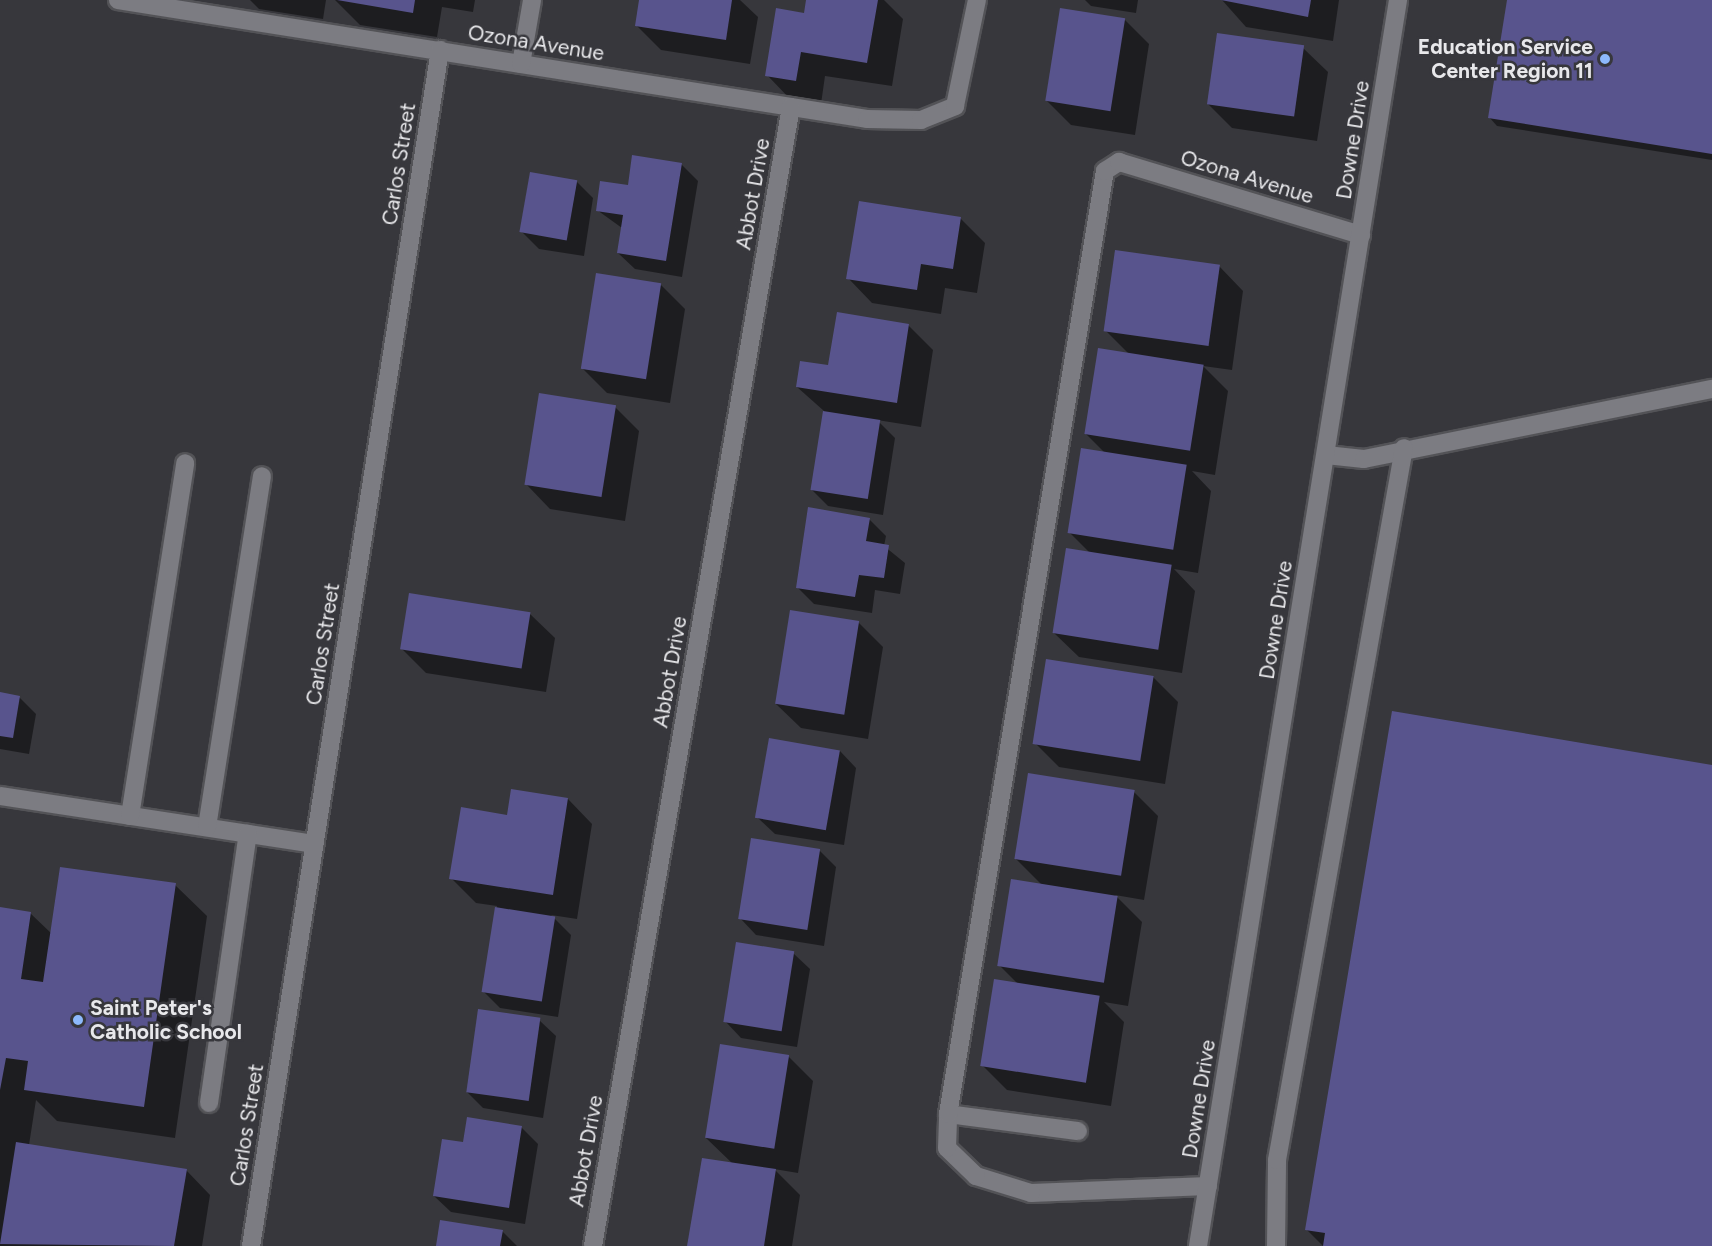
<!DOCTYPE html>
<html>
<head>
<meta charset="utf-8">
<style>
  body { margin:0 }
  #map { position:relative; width:1712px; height:1246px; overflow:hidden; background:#37373c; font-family:Figtree,sans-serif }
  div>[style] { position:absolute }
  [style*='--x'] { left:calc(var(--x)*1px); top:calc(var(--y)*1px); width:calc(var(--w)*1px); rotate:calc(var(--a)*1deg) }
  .shadow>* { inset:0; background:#0007 }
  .building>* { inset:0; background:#58548d; transform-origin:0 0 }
  .roads { filter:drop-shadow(2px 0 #535357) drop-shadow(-2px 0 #535357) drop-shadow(0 2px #535357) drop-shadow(0 -2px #535357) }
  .minor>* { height:18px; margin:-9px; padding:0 9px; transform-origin:9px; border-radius:9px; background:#7c7c82 }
  .dots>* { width:16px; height:16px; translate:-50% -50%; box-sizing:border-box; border:3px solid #37373c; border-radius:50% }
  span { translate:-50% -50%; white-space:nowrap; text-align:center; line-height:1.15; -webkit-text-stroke:5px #37373c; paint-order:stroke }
  .street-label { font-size:21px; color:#e8e8eb }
  .poi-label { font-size:21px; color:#e8e8eb; font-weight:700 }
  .right { translate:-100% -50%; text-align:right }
  .left { translate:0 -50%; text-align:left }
</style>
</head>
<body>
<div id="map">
  <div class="shadow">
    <div style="clip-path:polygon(250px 0,326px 0,323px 19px,259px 9px)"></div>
    <div style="clip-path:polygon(335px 0,475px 0,473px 12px,442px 7px,437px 37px,360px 25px)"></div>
    <div style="clip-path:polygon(640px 0,740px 0,758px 17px,750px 64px,661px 50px,636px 25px)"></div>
    <div style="clip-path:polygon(807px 0,884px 0,903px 19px,892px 86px,825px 76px,821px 104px,791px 100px,767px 75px,805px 15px)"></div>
    <div style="clip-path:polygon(1085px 0,1138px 0,1136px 13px,1091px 6px)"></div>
    <div style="clip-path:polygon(1222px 0,1339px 0,1333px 41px,1246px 27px)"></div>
    <div style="clip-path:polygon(1508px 0,1712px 0,1712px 160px,1497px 126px,1489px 117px)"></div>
    <div style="clip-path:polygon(1061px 10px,1125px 20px,1149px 44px,1135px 135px,1071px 125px,1046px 100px)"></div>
    <div style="clip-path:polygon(1303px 48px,1328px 72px,1317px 141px,1232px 128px,1207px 103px)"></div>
    <div style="clip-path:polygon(681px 164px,698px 181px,682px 277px,635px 269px,618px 253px,622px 228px,597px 210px,629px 187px)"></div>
    <div style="clip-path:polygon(576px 181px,593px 198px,584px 256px,539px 249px,522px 232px)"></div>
    <div style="clip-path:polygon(960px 218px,985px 243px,977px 293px,945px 288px,941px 314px,872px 303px,848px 278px)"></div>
    <div style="clip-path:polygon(1219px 266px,1243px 291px,1232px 370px,1203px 366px,1228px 391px,1215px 475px,1192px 471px,1211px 491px,1198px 573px,1174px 569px,1195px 591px,1182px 673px,1079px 657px,1054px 633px,1091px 554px,1069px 532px,1105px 453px,1086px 434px,1129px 354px,1105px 330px)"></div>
    <div style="clip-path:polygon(660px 284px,685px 309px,670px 403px,607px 393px,582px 368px)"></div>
    <div style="clip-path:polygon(908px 325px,933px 350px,921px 427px,877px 420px,895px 438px,883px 515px,828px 506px,812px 490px,824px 411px,797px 387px)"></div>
    <div style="clip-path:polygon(615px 407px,639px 431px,625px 521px,550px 509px,526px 484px)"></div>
    <div style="clip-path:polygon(869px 519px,886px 536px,884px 546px,905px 563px,900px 594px,875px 590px,872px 613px,814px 604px,797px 587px)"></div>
    <div style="clip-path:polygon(530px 614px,555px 638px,546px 692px,426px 673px,402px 649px)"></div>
    <div style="clip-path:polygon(858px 622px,883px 647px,868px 739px,801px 728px,776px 704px)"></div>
    <div style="clip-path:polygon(1153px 677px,1178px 702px,1165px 784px,1059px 767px,1035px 743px)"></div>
    <div style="clip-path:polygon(0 694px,19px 697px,36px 714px,29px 754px,0 749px)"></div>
    <div style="clip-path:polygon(840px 751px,856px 768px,844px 845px,775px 834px,758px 818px)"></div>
    <div style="clip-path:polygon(1712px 766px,1712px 1246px,1323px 1246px,1307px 1230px)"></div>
    <div style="clip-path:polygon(1134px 792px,1158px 816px,1144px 900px,1115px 895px,1142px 922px,1128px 1006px,1104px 1002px,1124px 1022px,1111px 1106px,1007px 1090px,982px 1065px,1019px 985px,999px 965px,1043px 886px,1015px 858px)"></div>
    <div style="clip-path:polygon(568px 799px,592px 824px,577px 919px,551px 915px,571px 935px,558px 1017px,500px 1008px,483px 991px,497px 906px,476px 903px,451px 878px,509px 816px)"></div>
    <div style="clip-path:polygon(820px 851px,836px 867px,824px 946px,756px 935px,740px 918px)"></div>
    <div style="clip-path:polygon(175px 885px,207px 916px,175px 1138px,57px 1121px,36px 1100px,29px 1145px,186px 1170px,210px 1195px,202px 1246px,0 1246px,0 909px,30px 913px,52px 934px)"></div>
    <div style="clip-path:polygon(793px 953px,810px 969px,797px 1047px,741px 1038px,725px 1021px)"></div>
    <div style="clip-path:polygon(539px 1020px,556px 1036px,543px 1118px,483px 1108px,467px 1092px)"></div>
    <div style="clip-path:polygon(788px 1056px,813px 1081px,798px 1173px,774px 1169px,800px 1195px,792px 1246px,689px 1246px,733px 1164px,706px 1138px)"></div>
    <div style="clip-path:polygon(521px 1127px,538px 1144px,525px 1224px,451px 1212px,434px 1196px,465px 1144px)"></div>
    <div style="clip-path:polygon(502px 1231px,517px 1246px,437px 1246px)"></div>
  </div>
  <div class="building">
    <div style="clip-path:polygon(337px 0,415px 0,413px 13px)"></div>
    <div style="clip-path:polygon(639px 0,732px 0,726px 40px,635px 26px)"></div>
    <div style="clip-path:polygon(806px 0,878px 0,867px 63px,801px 52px,796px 81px,765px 76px,776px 8px,804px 13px)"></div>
    <div style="clip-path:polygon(1221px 0,1311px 0,1308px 17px)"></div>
    <div style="clip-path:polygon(1507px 0,1712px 0,1712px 154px,1488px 118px)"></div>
    <div style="left:1060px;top:8px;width:66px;height:94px;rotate:9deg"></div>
    <div style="left:1217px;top:33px;width:88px;height:72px;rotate:8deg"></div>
    <div style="clip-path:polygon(632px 155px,682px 163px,666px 261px,617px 253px,623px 215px,596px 211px,600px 181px,628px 185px)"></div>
    <div style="left:530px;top:172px;width:48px;height:61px;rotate:10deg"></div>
    <div style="clip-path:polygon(859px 201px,961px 217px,953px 269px,921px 264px,917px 290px,846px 279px)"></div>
    <div style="left:1115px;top:250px;width:106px;height:82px;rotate:8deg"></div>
    <div style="left:596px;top:273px;width:66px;height:97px;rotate:9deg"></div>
    <div style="clip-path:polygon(837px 312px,909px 324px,897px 403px,796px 387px,800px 361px,828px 365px)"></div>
    <div style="left:1098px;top:348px;width:107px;height:87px;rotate:9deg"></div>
    <div style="left:539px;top:393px;width:78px;height:93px;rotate:9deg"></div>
    <div style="left:823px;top:411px;width:58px;height:80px;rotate:9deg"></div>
    <div style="left:1081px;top:448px;width:107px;height:86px;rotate:9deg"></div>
    <div style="clip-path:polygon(808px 507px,870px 518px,866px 541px,889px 545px,884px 578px,859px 575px,855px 597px,796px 588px)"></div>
    <div style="left:1066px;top:548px;width:107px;height:86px;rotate:9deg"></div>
    <div style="left:409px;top:593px;width:123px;height:57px;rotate:9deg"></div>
    <div style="left:790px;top:610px;width:70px;height:95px;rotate:9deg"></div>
    <div style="left:1046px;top:659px;width:109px;height:86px;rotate:9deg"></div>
    <div style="clip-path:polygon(0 692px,20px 696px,13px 738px,0 736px)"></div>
    <div style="clip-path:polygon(1392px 711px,1712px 765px,1712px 1246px,1323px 1246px,1325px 1233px,1305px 1230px)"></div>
    <div style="left:769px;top:738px;width:72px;height:81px;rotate:10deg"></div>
    <div style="left:1028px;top:773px;width:108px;height:87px;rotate:9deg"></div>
    <div style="clip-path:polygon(511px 789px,568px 798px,553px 895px,449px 879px,461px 807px,507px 815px)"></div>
    <div style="left:751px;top:838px;width:70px;height:82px;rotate:9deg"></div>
    <div style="clip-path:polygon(60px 867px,176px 883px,144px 1107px,24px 1090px,28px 1061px,6px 1058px,0 1090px,0 907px,31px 912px,21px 979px,43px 982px)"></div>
    <div style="left:1011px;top:879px;width:108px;height:88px;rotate:9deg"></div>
    <div style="left:495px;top:907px;width:61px;height:86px;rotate:9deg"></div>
    <div style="left:736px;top:942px;width:59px;height:81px;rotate:9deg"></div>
    <div style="left:994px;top:979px;width:107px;height:88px;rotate:9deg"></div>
    <div style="left:478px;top:1009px;width:63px;height:84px;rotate:8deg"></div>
    <div style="left:720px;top:1044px;width:70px;height:95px;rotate:9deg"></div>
    <div style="clip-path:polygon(467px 1117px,522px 1126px,509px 1208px,433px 1196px,442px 1139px,463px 1142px)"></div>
    <div style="clip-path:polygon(16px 1142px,187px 1169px,174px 1246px,0 1244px)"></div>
    <div style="clip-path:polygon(702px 1158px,776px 1169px,764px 1246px,687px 1246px)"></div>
    <div style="clip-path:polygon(440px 1220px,503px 1230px,500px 1246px,436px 1246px)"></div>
  </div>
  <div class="roads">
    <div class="minor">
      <div style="--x:118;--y:0;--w:758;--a:9.03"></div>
      <div style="--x:867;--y:119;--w:54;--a:1.1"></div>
      <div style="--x:921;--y:120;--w:37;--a:-22"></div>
      <div style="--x:955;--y:106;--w:108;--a:-78.3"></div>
      <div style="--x:521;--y:64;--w:65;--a:-80.2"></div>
      <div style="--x:1326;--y:455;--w:38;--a:6"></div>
      <div style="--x:1364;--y:459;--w:355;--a:-11.4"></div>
      <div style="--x:0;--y:796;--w:318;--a:8.7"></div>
      <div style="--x:130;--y:816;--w:357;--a:-81.1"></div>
      <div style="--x:207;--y:827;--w:355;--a:-81.1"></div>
      <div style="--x:209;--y:1103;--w:272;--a:-81.8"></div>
      <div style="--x:948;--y:1114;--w:131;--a:7.5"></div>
      <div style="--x:1208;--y:1186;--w:177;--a:177.7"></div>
      <div style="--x:1031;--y:1193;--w:58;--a:-162.8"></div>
      <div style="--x:976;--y:1176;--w:40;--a:-136"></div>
      <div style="--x:947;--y:1148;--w:34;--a:-88"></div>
      <div style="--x:948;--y:1114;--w:956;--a:-80.55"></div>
      <div style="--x:1105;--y:171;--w:17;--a:-33"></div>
      <div style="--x:1119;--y:162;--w:253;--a:16.8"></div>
      <div style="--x:251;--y:1246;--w:1211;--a:-81.02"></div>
      <div style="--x:593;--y:1246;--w:1156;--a:-80.14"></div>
      <div style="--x:1198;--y:1246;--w:1262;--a:-80.88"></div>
      <div style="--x:1276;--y:1246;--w:86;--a:-89.3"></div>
      <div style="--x:1277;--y:1160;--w:723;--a:-79.89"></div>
    </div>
  </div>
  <div class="dots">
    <div style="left:1605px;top:59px;background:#8db9fc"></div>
    <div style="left:78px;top:1020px;background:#8db9fc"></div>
  </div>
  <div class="street-label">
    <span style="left:536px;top:43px;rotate:9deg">Ozona Avenue</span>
    <span style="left:1353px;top:140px;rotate:-81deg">Downe Drive</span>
    <span style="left:399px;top:164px;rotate:-81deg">Carlos Street</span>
    <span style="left:1247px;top:177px;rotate:17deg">Ozona Avenue</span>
    <span style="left:753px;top:194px;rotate:-80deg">Abbot Drive</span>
    <span style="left:1276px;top:620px;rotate:-81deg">Downe Drive</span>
    <span style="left:323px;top:644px;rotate:-81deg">Carlos Street</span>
    <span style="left:670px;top:672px;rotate:-80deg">Abbot Drive</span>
    <span style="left:1199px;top:1099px;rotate:-81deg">Downe Drive</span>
    <span style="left:247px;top:1125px;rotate:-81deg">Carlos Street</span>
    <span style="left:586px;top:1151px;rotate:-80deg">Abbot Drive</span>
  </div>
  <div class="poi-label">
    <span class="right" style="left:1593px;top:59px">Education Service<br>Center Region 11</span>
    <span class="left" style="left:90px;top:1020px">Saint Peter's<br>Catholic School</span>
  </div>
</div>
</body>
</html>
